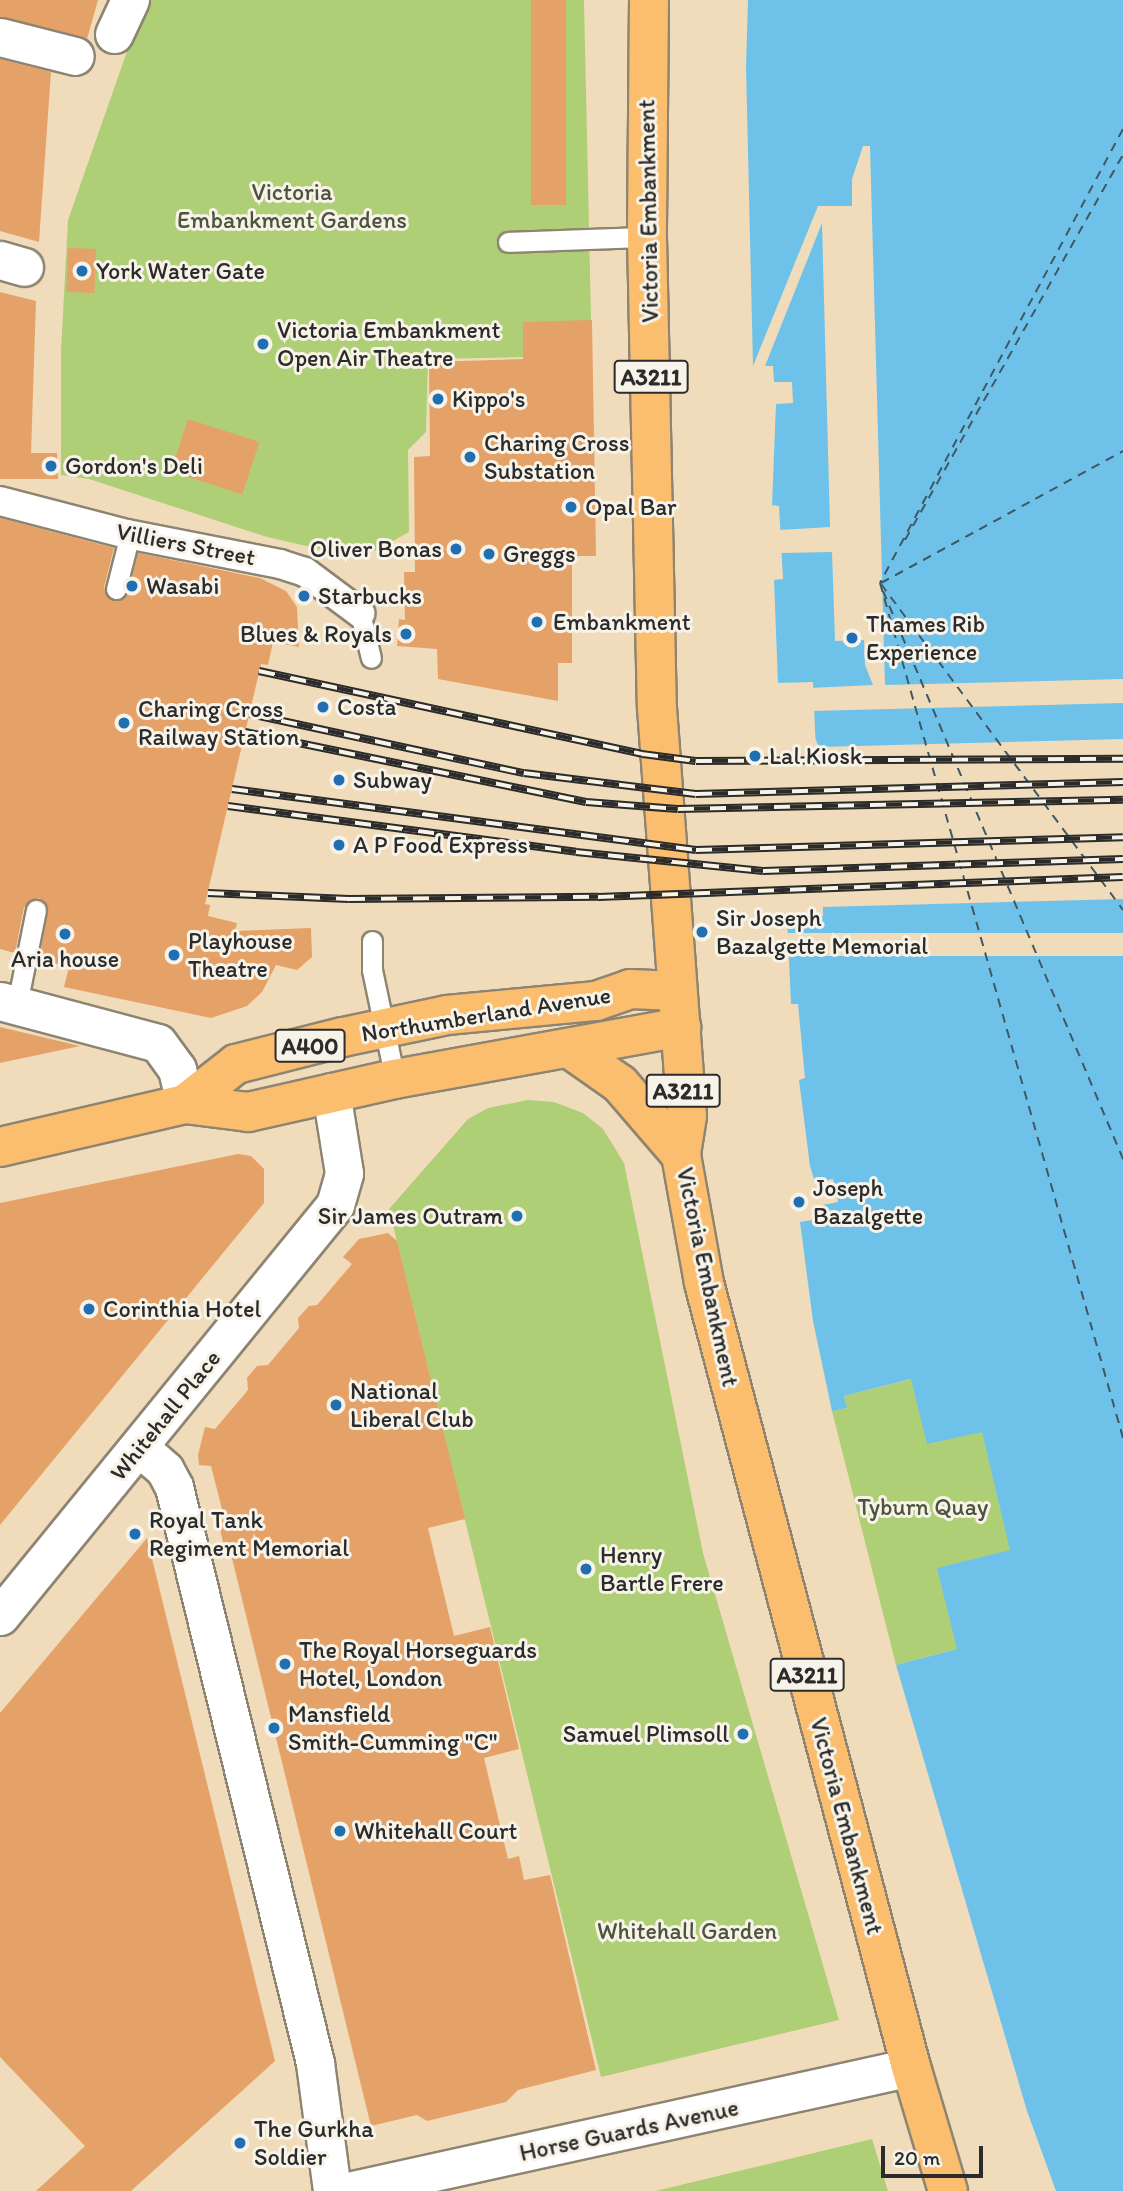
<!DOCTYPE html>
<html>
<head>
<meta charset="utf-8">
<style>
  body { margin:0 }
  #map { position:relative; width:1123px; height:2191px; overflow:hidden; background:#f0dcba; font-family:Itim,sans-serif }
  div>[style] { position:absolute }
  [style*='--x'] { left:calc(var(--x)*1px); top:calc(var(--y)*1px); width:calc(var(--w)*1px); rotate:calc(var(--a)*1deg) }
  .green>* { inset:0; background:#afcf77 }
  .water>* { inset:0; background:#6ec2ea }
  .pier>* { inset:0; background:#f0dcba; transform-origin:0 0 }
  .ferry>* { height:2px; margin-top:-1px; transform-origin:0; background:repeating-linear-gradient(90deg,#3f5864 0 9px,transparent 0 16px) }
  .building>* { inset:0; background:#e5a268; transform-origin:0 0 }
  .roads { filter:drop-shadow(2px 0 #8e8472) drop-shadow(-2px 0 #8e8472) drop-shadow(0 2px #8e8472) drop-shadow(0 -2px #8e8472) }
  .service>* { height:19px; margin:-9.5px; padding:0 9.5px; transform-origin:9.5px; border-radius:9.5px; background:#fff }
  .pedestrian>* { height:28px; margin:-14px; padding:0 14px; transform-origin:14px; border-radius:14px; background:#fff }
  .minor>* { height:37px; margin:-18.5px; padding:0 18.5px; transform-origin:18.5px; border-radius:18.5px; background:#fff }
  .primary>* { height:38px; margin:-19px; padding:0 19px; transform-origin:19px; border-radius:19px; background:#fabe6e }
  .rail>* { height:8px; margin-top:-4px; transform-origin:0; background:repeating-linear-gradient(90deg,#f7f3e8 0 16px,#2b2b2b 0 32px); box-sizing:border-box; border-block:2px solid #2b2b2b }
  .dots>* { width:19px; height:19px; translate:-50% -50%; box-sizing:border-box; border:4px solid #f7f3e8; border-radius:50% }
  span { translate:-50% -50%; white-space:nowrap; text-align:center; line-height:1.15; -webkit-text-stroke:6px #f7f3e8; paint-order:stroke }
  .shield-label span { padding:2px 5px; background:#f7f3e8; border:2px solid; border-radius:5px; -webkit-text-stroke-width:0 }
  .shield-label { font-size:23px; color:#2b2b2b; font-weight:700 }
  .park-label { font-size:24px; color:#4c543e }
  .street-label { font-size:24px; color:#2b2b2b }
  .poi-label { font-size:24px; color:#2b2b2b }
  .left { translate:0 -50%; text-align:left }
  .right { translate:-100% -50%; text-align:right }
  .scale { position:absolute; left:881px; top:2146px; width:102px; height:32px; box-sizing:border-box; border:4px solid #2b2b2b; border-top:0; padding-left:9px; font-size:21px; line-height:24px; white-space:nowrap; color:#2b2b2b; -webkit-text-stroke:5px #f7f3e8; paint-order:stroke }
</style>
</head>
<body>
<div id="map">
  <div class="green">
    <div style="clip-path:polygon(145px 0,584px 0,594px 454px,534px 357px,428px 359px,426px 432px,408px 450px,409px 532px,375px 551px,350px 556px,267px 537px,89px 479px,61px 475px,61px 351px,68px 220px)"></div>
    <div style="clip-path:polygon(528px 1100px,554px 1102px,583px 1113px,603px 1129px,624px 1163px,703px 1553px,839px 2020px,601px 2077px,389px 1209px,468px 1119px,488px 1108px)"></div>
    <div style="clip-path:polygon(912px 1379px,982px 1431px,1011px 1550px,957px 1649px,896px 1665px,832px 1411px,847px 1408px,844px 1396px)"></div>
    <div style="clip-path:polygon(872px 2139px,888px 2191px,656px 2191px,722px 2175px)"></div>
  </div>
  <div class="water">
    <div style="clip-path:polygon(748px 0,1123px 0,1123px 2191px,1056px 2191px,1027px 2111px,896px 1665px,957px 1649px,937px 1568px,1010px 1550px,982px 1432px,927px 1444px,911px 1379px,844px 1396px,847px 1408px,832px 1411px,813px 1321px,800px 1222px,819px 1219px,818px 1206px,838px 1202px,833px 1179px,815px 1182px,810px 1166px,799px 1080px,805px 1078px,798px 1004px,791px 1004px,787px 918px,823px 916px,813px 682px,778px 683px,774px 580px,783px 579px,779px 506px,772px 505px,776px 404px,793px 403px,792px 382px,774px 382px,773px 366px,753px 366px,746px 67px)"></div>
  </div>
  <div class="pier">
    <div style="clip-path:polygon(863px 146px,870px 146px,885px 685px,1123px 679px,1123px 703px,811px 711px,810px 688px,873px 685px,865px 665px,864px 640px,835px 641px,832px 552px,780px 553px,779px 530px,830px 527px,822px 223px,765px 366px,753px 366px,818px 206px,852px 206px,852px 179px)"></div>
    <div style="clip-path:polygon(811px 729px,819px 747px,1123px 739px,1123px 899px,823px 907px,823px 915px,784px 917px,820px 913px)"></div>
    <div style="left:1123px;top:933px;width:23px;height:338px;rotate:90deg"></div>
  </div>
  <div class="ferry">
    <div style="--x:1123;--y:129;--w:515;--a:118.16"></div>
    <div style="--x:880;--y:583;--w:889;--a:74.13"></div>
    <div style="--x:905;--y:540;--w:442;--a:-60.5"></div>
    <div style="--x:881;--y:583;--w:276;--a:-28.6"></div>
    <div style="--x:881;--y:584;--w:406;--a:53.4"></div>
    <div style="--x:883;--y:591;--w:617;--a:67.09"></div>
  </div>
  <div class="building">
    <div style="clip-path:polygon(0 0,98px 0,87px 39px,0 17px)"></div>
    <div style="left:531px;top:0;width:35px;height:205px"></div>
    <div style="clip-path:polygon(0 59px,51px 72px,39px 242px,0 231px)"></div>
    <div style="left:68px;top:248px;width:28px;height:44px;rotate:2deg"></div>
    <div style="clip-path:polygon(0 292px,36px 301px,31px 453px,57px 453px,58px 479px,0 479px)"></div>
    <div style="clip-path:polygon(592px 320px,596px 556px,572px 556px,572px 663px,558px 663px,558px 701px,438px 679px,437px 649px,397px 646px,399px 619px,405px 620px,404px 572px,415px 572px,414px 457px,430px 456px,429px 362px,523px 359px,523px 322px)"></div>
    <div style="left:188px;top:419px;width:75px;height:55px;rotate:18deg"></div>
    <div style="clip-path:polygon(0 518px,114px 548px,104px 587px,112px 601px,128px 593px,138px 553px,260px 578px,286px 591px,297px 607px,299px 647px,273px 642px,268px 665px,261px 664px,205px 904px,210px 905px,208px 916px,237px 923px,235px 931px,311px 928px,312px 957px,297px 970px,276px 965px,262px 992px,247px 1006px,211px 1018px,64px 987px,69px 967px,39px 959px,48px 912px,39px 898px,24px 907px,15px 953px,0 949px)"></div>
    <div style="clip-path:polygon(0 1027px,80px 1046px,0 1063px)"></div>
    <div style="clip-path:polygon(238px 1154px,251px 1156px,264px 1169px,264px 1203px,0 1525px,0 1203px)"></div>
    <div style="clip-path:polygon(388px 1233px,397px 1241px,465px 1519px,428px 1528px,454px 1636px,490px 1627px,519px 1749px,484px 1758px,508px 1859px,519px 1856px,524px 1880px,550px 1875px,596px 2070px,518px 2090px,506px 2102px,427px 2121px,417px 2115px,371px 2126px,229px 1546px,223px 1542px,219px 1525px,224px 1517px,211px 1466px,199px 1465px,198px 1455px,205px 1427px,215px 1429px,248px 1390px,247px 1378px,257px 1366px,268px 1365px,299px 1328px,298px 1318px,309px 1306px,317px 1305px,352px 1264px,343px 1257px,359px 1239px)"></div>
    <div style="clip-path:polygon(147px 1538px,275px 2061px,131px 2191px,36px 2191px,85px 2146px,0 2057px,0 1713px)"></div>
  </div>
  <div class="roads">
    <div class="service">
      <div style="--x:508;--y:242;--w:139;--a:-2.1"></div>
      <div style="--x:116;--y:589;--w:57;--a:-75.7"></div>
      <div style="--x:360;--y:613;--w:46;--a:76.3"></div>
      <div style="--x:372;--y:941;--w:29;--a:90"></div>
      <div style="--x:372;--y:970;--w:111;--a:78.1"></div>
      <div style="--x:17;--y:1004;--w:96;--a:-78.6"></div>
    </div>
    <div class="pedestrian">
      <div style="--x:0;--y:501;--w:131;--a:14.6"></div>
      <div style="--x:127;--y:534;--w:156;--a:11.1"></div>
      <div style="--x:280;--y:564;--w:26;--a:18"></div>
      <div style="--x:305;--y:572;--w:69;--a:36.7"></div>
    </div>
    <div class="minor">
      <div style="--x:114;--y:34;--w:38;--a:-65"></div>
      <div style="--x:0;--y:37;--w:77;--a:14.2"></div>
      <div style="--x:0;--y:260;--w:25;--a:16"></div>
      <div style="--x:0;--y:1001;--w:163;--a:14.9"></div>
      <div style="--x:158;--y:1043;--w:32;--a:54"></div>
      <div style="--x:177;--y:1069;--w:36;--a:77"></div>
      <div style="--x:140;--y:1448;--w:33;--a:41"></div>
      <div style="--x:165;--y:1470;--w:19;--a:62"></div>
      <div style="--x:174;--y:1487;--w:593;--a:76.24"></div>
      <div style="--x:315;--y:2063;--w:129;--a:82.4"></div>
      <div style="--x:0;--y:1616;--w:530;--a:-50.82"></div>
      <div style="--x:335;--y:1205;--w:33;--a:-74"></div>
      <div style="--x:344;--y:1173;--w:82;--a:-99.1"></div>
      <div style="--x:348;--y:2191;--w:576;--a:-12.42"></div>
    </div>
    <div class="primary">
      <div style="--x:649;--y:0;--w:237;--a:90.5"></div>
      <div style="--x:647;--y:237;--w:471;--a:88.8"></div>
      <div style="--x:657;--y:708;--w:409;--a:85.8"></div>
      <div style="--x:687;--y:1116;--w:39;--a:99"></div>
      <div style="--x:681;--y:1155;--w:130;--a:79.8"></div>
      <div style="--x:704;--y:1283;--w:811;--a:75.21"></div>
      <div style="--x:911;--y:2067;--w:129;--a:73.4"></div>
      <div style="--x:570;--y:1049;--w:61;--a:35"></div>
      <div style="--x:620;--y:1084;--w:94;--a:49.3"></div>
      <div style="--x:185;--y:1104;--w:65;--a:-38.1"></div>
      <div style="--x:236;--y:1064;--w:110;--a:-14.2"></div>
      <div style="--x:343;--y:1037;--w:106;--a:-11.9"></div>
      <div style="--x:447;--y:1015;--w:150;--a:-5.4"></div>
      <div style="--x:596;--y:1001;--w:36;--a:-19"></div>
      <div style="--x:630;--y:989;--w:47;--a:2.4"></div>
      <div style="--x:0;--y:1147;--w:190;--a:-13.1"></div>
      <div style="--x:185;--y:1104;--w:64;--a:7.2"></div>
      <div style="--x:248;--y:1112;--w:151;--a:-12.7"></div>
      <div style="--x:395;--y:1079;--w:291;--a:-10.3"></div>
    </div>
  </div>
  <div class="rail">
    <div style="--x:259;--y:671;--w:392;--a:12.2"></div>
    <div style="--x:642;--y:754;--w:54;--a:7.4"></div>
    <div style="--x:696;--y:761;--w:427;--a:-0.3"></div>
    <div style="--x:250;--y:714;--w:280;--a:12.2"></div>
    <div style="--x:524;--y:773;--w:173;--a:7"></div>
    <div style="--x:696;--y:794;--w:427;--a:-1.6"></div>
    <div style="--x:245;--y:732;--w:348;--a:11.6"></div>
    <div style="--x:586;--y:802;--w:92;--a:4.4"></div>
    <div style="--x:678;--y:809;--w:445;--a:-1.2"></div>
    <div style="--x:232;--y:789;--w:468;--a:7.5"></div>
    <div style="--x:696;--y:850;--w:427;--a:-1.7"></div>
    <div style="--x:228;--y:806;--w:351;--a:7.5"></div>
    <div style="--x:576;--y:852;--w:188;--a:5.8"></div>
    <div style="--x:763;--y:871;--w:360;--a:-1.9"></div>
    <div style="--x:208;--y:893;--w:141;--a:2.4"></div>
    <div style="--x:349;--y:899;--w:249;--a:-0.5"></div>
    <div style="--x:598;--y:897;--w:525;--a:-2.18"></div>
  </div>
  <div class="dots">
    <div style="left:82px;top:271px;background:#1f6fb2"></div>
    <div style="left:263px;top:344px;background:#1f6fb2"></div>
    <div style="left:438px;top:399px;background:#1f6fb2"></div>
    <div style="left:470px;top:457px;background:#1f6fb2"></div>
    <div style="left:51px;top:466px;background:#1f6fb2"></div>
    <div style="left:571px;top:507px;background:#1f6fb2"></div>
    <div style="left:456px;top:549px;background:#1f6fb2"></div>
    <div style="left:489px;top:554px;background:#1f6fb2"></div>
    <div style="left:132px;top:586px;background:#1f6fb2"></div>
    <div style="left:304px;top:596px;background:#1f6fb2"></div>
    <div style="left:537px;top:622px;background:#1f6fb2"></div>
    <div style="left:406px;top:634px;background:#1f6fb2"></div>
    <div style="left:852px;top:638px;background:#1f6fb2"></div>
    <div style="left:323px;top:707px;background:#1f6fb2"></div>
    <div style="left:124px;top:723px;background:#1f6fb2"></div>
    <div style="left:755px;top:756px;background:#1f6fb2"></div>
    <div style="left:339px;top:780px;background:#1f6fb2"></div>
    <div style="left:339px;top:845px;background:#1f6fb2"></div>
    <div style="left:702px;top:932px;background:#1f6fb2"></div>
    <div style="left:65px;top:934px;background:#1f6fb2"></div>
    <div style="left:174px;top:955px;background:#1f6fb2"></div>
    <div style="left:799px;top:1202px;background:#1f6fb2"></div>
    <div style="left:517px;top:1216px;background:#1f6fb2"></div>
    <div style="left:89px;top:1309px;background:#1f6fb2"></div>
    <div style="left:336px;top:1405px;background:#1f6fb2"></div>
    <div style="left:135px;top:1534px;background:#1f6fb2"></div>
    <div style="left:586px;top:1569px;background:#1f6fb2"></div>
    <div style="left:285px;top:1664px;background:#1f6fb2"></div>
    <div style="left:274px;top:1728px;background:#1f6fb2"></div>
    <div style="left:743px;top:1734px;background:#1f6fb2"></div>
    <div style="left:340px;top:1831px;background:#1f6fb2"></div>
    <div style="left:240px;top:2143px;background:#1f6fb2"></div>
  </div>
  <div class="shield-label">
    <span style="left:651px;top:377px">A3211</span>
    <span style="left:310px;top:1046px">A400</span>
    <span style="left:683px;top:1091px">A3211</span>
    <span style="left:807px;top:1675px">A3211</span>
  </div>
  <div class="park-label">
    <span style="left:292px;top:206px">Victoria<br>Embankment Gardens</span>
    <span style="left:923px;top:1507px">Tyburn Quay</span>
    <span style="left:687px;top:1931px">Whitehall Garden</span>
  </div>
  <div class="street-label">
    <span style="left:648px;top:211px;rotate:-91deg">Victoria Embankment</span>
    <span style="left:186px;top:544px;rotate:11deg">Villiers Street</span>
    <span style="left:486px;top:1014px;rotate:-9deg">Northumberland Avenue</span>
    <span style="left:708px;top:1277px;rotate:78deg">Victoria Embankment</span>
    <span style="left:165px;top:1415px;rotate:-51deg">Whitehall Place</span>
    <span style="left:847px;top:1826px;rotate:75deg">Victoria Embankment</span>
    <span style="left:629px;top:2130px;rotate:-12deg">Horse Guards Avenue</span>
  </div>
  <div class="poi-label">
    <span class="left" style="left:96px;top:271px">York Water Gate</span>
    <span class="left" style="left:277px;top:344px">Victoria Embankment<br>Open Air Theatre</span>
    <span class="left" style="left:452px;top:399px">Kippo's</span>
    <span class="left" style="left:484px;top:457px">Charing Cross<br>Substation</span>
    <span class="left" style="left:65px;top:466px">Gordon's Deli</span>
    <span class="left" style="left:585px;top:507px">Opal Bar</span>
    <span class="right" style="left:442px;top:549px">Oliver Bonas</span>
    <span class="left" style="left:503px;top:554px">Greggs</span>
    <span class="left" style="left:146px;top:586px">Wasabi</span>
    <span class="left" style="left:318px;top:596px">Starbucks</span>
    <span class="left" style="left:553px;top:622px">Embankment</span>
    <span class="left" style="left:866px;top:638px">Thames Rib<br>Experience</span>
    <span class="right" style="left:392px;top:634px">Blues &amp; Royals</span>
    <span class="left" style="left:337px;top:707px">Costa</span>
    <span class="left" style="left:138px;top:723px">Charing Cross<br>Railway Station</span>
    <span class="left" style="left:769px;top:756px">Lal Kiosk</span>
    <span class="left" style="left:353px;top:780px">Subway</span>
    <span class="left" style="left:353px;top:845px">A P Food Express</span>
    <span class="left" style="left:716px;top:932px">Sir Joseph<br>Bazalgette Memorial</span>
    <span class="left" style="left:188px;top:955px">Playhouse<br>Theatre</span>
    <span style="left:65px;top:959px">Aria house</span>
    <span class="left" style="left:813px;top:1202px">Joseph<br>Bazalgette</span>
    <span class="right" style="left:503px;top:1216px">Sir James Outram</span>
    <span class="left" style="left:103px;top:1309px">Corinthia Hotel</span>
    <span class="left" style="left:350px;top:1405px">National<br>Liberal Club</span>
    <span class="left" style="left:149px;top:1534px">Royal Tank<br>Regiment Memorial</span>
    <span class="left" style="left:600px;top:1569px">Henry<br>Bartle Frere</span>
    <span class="left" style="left:299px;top:1664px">The Royal Horseguards<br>Hotel, London</span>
    <span class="left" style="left:288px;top:1728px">Mansfield<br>Smith-Cumming "C"</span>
    <span class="right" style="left:729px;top:1734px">Samuel Plimsoll</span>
    <span class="left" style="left:354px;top:1831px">Whitehall Court</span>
    <span class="left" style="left:254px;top:2143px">The Gurkha<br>Soldier</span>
  </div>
  <div class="scale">20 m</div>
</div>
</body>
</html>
